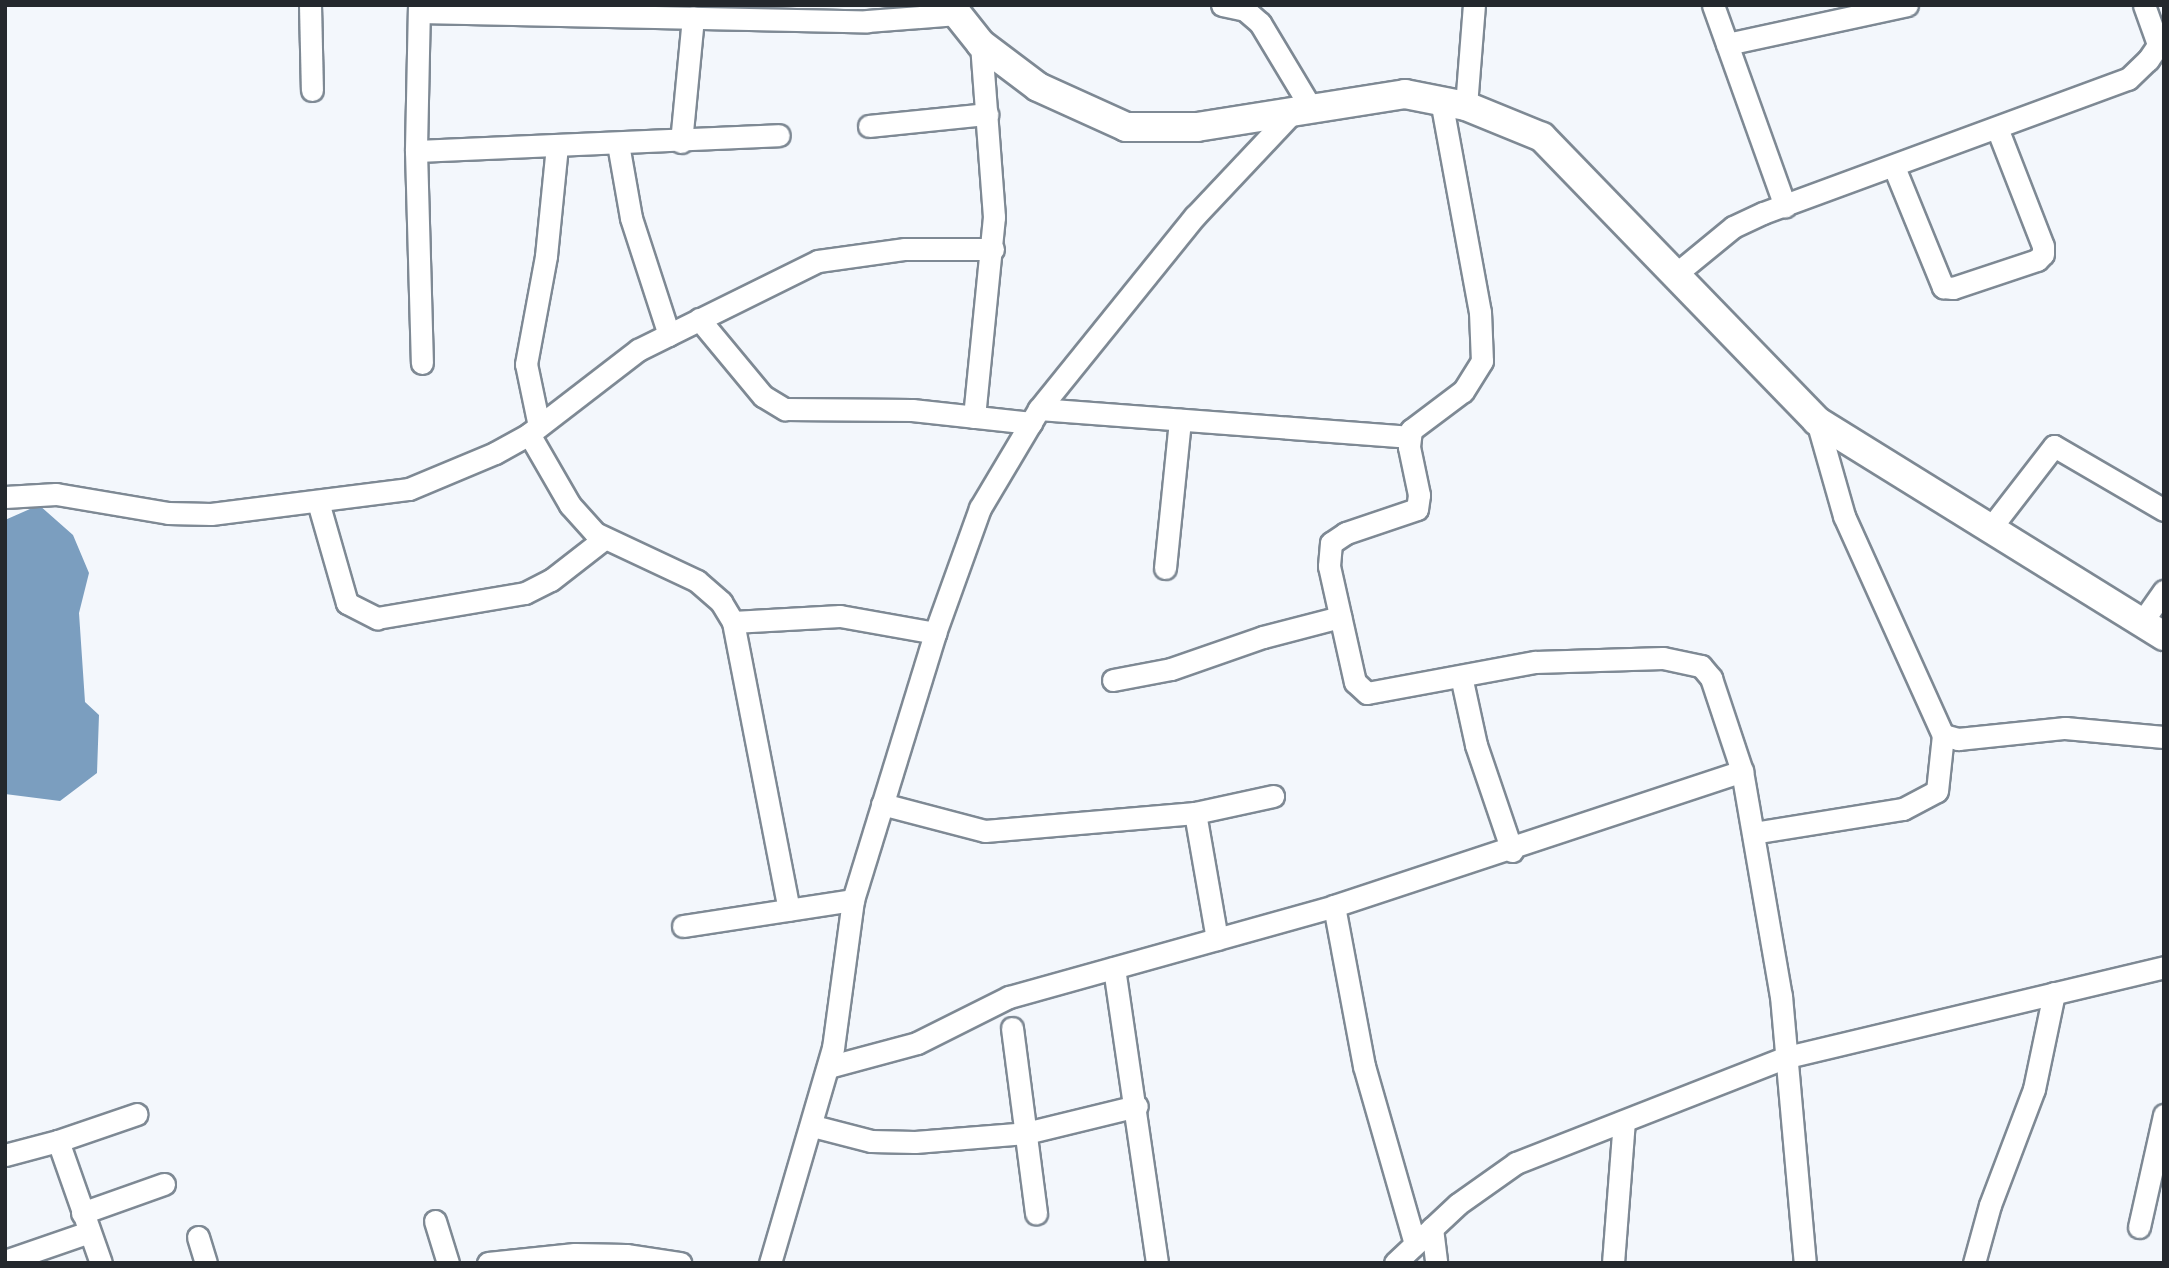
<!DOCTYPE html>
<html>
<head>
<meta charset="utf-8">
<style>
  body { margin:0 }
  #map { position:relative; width:2169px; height:1268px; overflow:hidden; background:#f3f7fc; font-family:"Nunito Sans",sans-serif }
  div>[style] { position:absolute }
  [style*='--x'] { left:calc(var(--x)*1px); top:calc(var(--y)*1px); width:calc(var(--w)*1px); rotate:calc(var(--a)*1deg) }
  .water>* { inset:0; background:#7b9ebf }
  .roads { filter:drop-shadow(2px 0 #7e8994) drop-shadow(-2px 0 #7e8994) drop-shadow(0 2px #7e8994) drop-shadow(0 -2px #7e8994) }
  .street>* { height:21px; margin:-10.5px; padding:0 10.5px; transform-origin:10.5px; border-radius:10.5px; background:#fff }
  .secondary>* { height:28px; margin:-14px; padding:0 14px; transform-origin:14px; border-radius:14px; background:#fff }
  span { translate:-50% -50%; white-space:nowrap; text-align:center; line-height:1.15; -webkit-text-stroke:5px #fff; paint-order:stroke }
  .frame { position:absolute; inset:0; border:7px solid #24282d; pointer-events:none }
</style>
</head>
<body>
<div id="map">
  <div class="water">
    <div style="clip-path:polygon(39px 505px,73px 535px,89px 573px,79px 613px,85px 702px,99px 715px,97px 773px,60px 801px,5px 794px,5px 520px)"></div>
  </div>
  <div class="roads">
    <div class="street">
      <div style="--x:310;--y:5;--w:85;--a:88.7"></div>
      <div style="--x:419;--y:5;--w:146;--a:91.2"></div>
      <div style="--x:416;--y:151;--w:212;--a:88.4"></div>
      <div style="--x:1222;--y:5;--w:24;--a:12"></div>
      <div style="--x:1245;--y:10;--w:20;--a:41"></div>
      <div style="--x:1260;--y:23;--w:99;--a:59"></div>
      <div style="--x:1713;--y:5;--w:214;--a:70.3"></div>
      <div style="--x:2144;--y:5;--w:41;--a:70.3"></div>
      <div style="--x:419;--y:12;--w:448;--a:1.2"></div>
      <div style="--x:867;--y:21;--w:90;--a:-4.4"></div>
      <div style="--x:1727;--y:44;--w:184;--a:-12.2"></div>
      <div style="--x:1441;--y:100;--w:216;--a:79.6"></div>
      <div style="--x:1480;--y:312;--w:49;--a:87.7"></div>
      <div style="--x:1482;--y:361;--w:36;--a:122"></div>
      <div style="--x:1463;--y:391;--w:65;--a:143.1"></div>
      <div style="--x:1411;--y:430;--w:17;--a:97"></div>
      <div style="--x:1409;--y:447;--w:49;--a:78.2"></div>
      <div style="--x:1419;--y:495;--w:14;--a:98"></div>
      <div style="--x:1417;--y:509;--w:75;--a:161.3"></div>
      <div style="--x:1346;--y:533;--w:18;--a:146"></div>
      <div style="--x:1331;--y:543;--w:23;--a:95"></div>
      <div style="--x:1329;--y:566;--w:119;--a:77.4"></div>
      <div style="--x:1355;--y:682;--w:16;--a:43"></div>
      <div style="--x:1367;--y:693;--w:171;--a:-10.5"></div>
      <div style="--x:1535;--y:662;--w:128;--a:-1.8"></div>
      <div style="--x:1663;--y:658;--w:39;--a:12"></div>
      <div style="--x:1701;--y:666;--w:16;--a:50"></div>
      <div style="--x:1711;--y:678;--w:98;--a:71.6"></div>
      <div style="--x:1742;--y:771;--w:228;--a:80.2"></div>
      <div style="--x:1781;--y:996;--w:268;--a:84.9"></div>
      <div style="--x:1466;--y:106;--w:101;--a:-85.5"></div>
      <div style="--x:869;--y:126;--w:119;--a:-5.8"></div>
      <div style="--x:681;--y:142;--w:125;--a:-84.5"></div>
      <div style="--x:618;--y:144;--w:75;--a:80"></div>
      <div style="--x:631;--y:218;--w:123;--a:72"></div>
      <div style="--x:416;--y:151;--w:363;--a:-2.5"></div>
      <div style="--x:1894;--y:167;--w:130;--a:67.8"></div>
      <div style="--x:1943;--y:287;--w:10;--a:6"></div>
      <div style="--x:1953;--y:288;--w:89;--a:-18.4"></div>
      <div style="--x:2037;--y:260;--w:8;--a:-45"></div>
      <div style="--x:2043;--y:254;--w:8;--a:-90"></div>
      <div style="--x:2043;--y:246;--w:127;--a:-111.3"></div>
      <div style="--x:1677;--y:273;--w:72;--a:-39.4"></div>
      <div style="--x:1733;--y:227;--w:33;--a:-25"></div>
      <div style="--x:1763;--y:213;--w:389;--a:-20.2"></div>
      <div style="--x:2128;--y:79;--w:28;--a:-44"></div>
      <div style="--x:2148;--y:60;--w:29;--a:-56"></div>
      <div style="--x:699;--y:319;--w:100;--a:50.3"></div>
      <div style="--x:763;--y:396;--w:26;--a:31"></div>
      <div style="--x:785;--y:409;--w:127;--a:0.5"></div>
      <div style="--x:912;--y:410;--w:120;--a:6.2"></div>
      <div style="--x:1039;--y:409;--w:370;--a:4.3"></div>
      <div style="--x:974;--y:417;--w:201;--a:-84.3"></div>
      <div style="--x:994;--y:217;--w:173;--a:-94.3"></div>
      <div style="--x:1817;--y:421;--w:99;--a:74.1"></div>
      <div style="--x:1844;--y:516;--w:240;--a:65.7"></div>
      <div style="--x:1943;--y:735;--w:16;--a:15"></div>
      <div style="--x:1958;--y:739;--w:108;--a:-5.9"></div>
      <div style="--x:2065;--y:728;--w:99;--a:5.2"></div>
      <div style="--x:539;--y:426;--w:63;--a:-101.8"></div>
      <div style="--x:526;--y:364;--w:110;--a:-79.5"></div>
      <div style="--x:546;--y:256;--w:111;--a:-84.3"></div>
      <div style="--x:529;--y:434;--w:82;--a:60"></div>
      <div style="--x:570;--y:505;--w:38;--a:48"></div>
      <div style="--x:595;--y:533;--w:113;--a:25.2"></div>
      <div style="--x:697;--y:581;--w:32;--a:41"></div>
      <div style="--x:721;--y:602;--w:23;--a:59"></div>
      <div style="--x:733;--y:622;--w:293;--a:79"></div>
      <div style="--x:5;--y:497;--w:51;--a:-3.4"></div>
      <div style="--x:56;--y:494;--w:114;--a:9.6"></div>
      <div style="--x:168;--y:513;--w:43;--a:1.3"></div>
      <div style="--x:211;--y:514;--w:200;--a:-7.2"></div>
      <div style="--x:409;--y:489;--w:93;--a:-22.7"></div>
      <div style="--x:495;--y:453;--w:39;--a:-29"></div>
      <div style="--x:529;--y:434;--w:138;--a:-37.6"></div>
      <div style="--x:638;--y:350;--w:201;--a:-26.3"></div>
      <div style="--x:818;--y:261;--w:88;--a:-7.9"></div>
      <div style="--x:905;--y:249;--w:88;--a:0"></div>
      <div style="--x:318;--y:502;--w:105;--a:74"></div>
      <div style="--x:347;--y:603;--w:34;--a:27"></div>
      <div style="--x:377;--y:618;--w:150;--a:-9.6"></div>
      <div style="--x:525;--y:593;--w:29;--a:-27"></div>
      <div style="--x:551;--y:580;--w:68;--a:-37.9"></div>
      <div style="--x:1989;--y:530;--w:106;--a:-52.3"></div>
      <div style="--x:2054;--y:446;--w:127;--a:30.2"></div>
      <div style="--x:1165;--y:568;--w:149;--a:-84.2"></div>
      <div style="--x:733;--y:622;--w:107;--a:-3.2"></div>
      <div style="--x:840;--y:616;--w:97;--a:10.1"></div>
      <div style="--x:2142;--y:622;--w:38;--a:-55"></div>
      <div style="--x:1461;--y:676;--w:71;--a:77.7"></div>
      <div style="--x:1476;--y:745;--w:112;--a:71.2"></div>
      <div style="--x:1113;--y:680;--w:59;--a:-10.7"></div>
      <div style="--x:1171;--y:669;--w:97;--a:-19.2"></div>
      <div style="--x:1263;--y:637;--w:80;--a:-14.6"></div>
      <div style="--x:882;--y:804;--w:106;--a:14.7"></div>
      <div style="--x:985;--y:831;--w:211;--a:-4.9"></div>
      <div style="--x:1195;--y:813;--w:80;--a:-12.3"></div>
      <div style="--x:1195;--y:813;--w:128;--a:80.1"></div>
      <div style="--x:1753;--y:833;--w:152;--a:-9.1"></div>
      <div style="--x:1903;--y:809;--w:38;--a:-28"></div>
      <div style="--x:1937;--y:791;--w:56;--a:-83.9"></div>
      <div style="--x:1334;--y:906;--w:163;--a:79.4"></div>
      <div style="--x:1364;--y:1066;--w:185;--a:74"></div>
      <div style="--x:683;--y:926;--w:172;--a:-8.7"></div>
      <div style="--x:1114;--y:968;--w:298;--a:81.7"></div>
      <div style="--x:1012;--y:1028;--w:187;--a:82.6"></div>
      <div style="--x:828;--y:1067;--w:92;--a:-15.1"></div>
      <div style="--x:917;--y:1043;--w:103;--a:-26.6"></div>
      <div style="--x:1009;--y:997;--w:337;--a:-15.6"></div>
      <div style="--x:1334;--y:906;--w:430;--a:-18.3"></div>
      <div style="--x:813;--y:1126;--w:60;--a:14.5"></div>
      <div style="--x:871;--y:1141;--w:44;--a:1.3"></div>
      <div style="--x:915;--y:1142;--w:111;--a:-4.6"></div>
      <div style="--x:1026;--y:1133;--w:114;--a:-13.7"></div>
      <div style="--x:58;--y:1141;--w:83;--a:-18.9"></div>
      <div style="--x:5;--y:1155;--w:55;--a:-14.8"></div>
      <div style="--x:58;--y:1141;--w:129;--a:70.6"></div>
      <div style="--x:82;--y:1213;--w:87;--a:-19.5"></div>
      <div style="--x:435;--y:1221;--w:44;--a:72.8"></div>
      <div style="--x:2139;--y:1227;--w:115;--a:-77.4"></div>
      <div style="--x:1432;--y:1228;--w:35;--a:83"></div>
      <div style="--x:198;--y:1237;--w:27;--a:73"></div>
      <div style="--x:5;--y:1261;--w:89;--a:-19"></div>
      <div style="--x:488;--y:1263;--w:87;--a:-5.9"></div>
      <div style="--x:575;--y:1254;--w:51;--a:1.1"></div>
      <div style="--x:626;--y:1255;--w:55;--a:8.4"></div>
      <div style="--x:770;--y:1263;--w:224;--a:-73.7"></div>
      <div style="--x:833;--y:1048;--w:149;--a:-82.3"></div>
      <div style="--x:853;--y:900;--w:279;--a:-72.9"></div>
      <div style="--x:935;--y:633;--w:133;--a:-70.2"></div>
      <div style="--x:980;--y:508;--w:115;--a:-59.2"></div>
      <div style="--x:1039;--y:409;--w:248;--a:-51.1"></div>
      <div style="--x:1195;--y:216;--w:146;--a:-46.7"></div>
      <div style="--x:1395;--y:1263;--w:86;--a:-43.1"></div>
      <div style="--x:1458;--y:1204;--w:71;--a:-35.3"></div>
      <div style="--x:1516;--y:1163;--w:291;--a:-21.4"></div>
      <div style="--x:1787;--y:1057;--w:388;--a:-13.4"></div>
      <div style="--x:1613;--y:1263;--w:142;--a:-85.6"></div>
      <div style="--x:1974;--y:1263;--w:60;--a:-74.6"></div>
      <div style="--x:1990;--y:1205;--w:124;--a:-69.2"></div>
      <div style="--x:2034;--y:1089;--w:98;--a:-78.2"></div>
    </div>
    <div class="secondary">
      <div style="--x:950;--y:5;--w:50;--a:51.5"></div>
      <div style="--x:981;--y:44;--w:71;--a:37"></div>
      <div style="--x:1038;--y:87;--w:97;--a:24.4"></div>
      <div style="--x:1126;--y:127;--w:71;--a:0"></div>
      <div style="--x:1197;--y:127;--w:211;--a:-9"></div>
      <div style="--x:1405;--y:94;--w:62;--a:11.1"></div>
      <div style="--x:1466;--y:106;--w:82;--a:22.2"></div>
      <div style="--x:1542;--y:137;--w:395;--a:45.9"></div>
      <div style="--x:1817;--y:421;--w:408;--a:31.8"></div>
    </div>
  </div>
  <div class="frame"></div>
</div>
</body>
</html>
